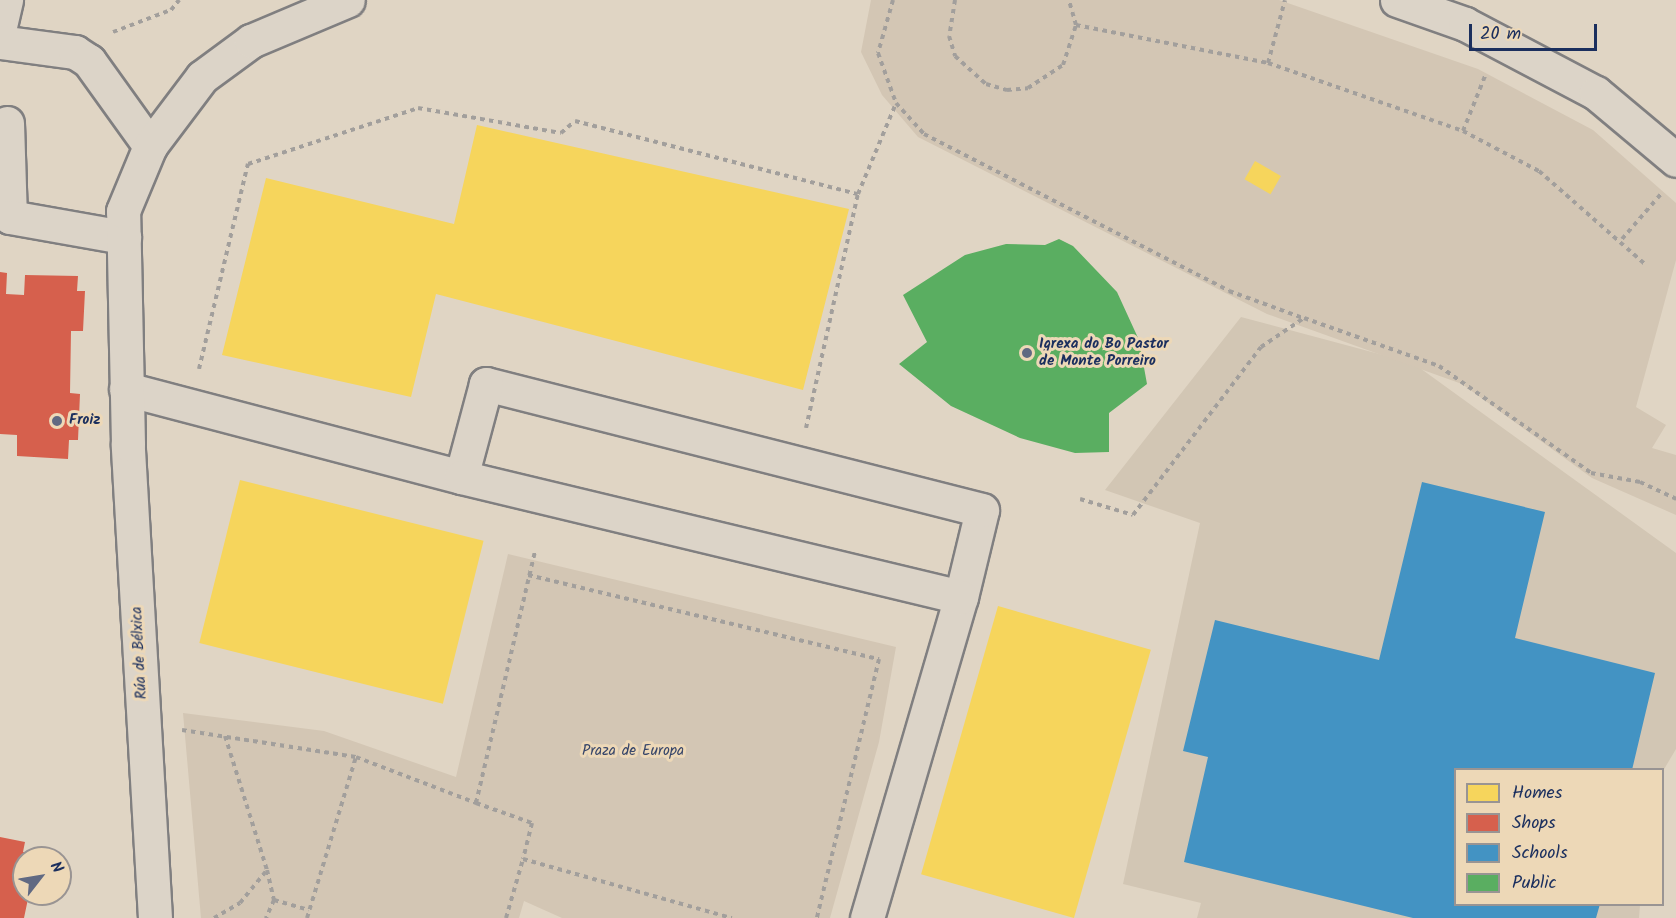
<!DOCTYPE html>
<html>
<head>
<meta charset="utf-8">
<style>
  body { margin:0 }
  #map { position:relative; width:1676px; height:918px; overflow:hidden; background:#e0d5c4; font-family:Kalam,sans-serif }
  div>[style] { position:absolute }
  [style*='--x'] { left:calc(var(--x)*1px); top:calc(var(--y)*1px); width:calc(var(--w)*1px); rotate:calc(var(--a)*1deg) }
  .built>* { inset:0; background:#d2c6b4 }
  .green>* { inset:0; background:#d3c6b4 }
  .homes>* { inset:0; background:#f6d55c; transform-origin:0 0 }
  .shops>* { inset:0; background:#d6604d }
  .schools>* { inset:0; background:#4393c3 }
  .public>* { inset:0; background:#5aae61 }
  .path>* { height:4px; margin-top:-2px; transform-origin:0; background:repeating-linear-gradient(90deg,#a29f9c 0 4.5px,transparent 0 9px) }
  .roads { filter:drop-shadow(2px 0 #807f80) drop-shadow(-2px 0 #807f80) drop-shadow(0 2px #807f80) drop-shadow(0 -2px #807f80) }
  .minor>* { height:33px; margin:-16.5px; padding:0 16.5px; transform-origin:16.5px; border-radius:16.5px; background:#dcd4c8 }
  .dots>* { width:16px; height:16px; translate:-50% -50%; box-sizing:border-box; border:3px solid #edd8b7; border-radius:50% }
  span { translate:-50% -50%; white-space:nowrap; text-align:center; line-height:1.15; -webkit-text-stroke:6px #edd8b7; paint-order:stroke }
  .poi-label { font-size:15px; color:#1b2f5e; font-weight:700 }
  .left { translate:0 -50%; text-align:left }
  .street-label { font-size:15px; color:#1b2f5e }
  .park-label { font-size:15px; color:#364569 }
  .legend { position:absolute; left:1454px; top:768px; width:210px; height:138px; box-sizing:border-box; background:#edd8b7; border:2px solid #999493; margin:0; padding:8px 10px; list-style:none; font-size:18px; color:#1b2f5e }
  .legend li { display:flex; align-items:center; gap:12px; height:30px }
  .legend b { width:30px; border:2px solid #999493 }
  .north { position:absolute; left:12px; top:846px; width:60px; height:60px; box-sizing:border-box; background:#edd8b7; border:2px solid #999493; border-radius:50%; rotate:59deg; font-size:16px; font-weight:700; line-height:24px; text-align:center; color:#1b2f5e }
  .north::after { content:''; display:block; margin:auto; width:21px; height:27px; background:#606982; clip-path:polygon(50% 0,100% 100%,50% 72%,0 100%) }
  .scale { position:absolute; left:1469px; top:24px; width:128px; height:27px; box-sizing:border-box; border:3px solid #1b2f5e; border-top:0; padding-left:8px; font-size:18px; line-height:21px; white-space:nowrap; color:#1b2f5e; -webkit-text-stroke:4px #edd8b7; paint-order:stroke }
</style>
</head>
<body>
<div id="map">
  <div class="built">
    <div style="clip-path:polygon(1241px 317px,1413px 363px,1676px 553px,1676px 749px,1663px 771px,1456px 770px,1456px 904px,1640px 905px,1639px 918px,1197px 918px,1201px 903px,1123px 884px,1200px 523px,1105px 490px)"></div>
  </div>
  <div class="green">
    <div style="clip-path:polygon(871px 0,1279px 0,1478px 69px,1593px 130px,1676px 203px,1676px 260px,1636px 407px,1666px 425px,1652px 448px,1676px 455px,1676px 515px,1592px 478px,1462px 384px,1267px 314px,918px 137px,882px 95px,861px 52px)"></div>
    <div style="clip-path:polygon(508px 554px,896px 647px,879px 742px,830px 918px,562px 918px,524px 901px,519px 918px,201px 918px,183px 713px,324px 731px,456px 777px)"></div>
  </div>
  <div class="homes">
    <div style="clip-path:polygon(477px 125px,849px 209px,803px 390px,436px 294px,411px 397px,222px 355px,266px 178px,454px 224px)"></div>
    <div style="left:1255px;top:161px;width:30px;height:21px;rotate:30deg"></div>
    <div style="left:240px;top:480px;width:251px;height:168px;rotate:14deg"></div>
    <div style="left:998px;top:606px;width:159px;height:279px;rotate:16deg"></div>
  </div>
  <div class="shops">
    <div style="clip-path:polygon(0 272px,7px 273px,6px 294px,24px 295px,25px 275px,78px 276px,77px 291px,85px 291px,83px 331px,71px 331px,70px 393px,80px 394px,78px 440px,69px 440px,68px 459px,17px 456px,17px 435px,0 434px)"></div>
    <div style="clip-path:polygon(0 837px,25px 842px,23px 852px,36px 854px,24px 858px,24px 894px,29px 894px,24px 918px,0 918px)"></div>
  </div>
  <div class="schools">
    <div style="clip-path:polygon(1422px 482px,1545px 512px,1515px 638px,1655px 673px,1632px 770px,1456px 770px,1456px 904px,1600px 904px,1596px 918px,1413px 918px,1184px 862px,1208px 757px,1183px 751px,1215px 620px,1379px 660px)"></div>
  </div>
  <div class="public">
    <div style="clip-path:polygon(1059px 239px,1073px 246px,1117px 292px,1139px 340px,1147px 384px,1109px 413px,1109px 452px,1075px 453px,1020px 438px,951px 406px,899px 364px,927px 342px,903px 295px,965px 255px,1006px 244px,1045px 245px)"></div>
  </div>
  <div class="path">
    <div style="--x:893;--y:0;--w:55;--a:105.8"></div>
    <div style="--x:878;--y:53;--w:53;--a:70.2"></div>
    <div style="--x:896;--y:103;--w:42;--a:47.9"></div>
    <div style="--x:924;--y:134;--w:343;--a:27.2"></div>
    <div style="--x:1229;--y:291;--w:79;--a:20"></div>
    <div style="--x:955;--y:0;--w:36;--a:99"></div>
    <div style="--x:949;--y:36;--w:21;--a:73"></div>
    <div style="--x:955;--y:56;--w:42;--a:42.1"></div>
    <div style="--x:986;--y:84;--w:22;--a:16"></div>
    <div style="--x:1007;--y:90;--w:21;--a:-5"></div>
    <div style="--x:1028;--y:88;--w:42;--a:-33.3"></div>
    <div style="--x:1063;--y:65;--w:42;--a:-72"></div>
    <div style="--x:1076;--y:25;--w:26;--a:-106"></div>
    <div style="--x:1076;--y:25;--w:196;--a:11.2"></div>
    <div style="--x:1268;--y:63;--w:207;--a:19.2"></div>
    <div style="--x:1463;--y:131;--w:86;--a:27.8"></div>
    <div style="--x:1539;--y:171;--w:142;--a:41.3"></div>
    <div style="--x:113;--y:32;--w:62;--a:-20.8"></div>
    <div style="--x:171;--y:10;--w:13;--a:-51"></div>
    <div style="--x:1268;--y:63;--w:65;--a:-74.9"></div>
    <div style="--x:1463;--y:131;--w:59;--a:-68.2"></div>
    <div style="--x:1622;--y:239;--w:60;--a:-49.1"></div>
    <div style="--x:199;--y:369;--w:211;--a:-76.6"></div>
    <div style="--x:248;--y:164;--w:179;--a:-18.2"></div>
    <div style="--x:418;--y:108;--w:145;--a:9.9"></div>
    <div style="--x:561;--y:133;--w:18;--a:-41"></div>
    <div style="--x:575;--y:121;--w:292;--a:14.5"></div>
    <div style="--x:806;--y:428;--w:240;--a:-77.5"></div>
    <div style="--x:858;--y:194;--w:99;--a:-67.3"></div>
    <div style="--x:1080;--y:499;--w:55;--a:16.8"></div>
    <div style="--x:1133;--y:515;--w:211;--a:-52.7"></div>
    <div style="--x:1261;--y:347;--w:52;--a:-34"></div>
    <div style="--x:1304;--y:318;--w:143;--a:19.6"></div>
    <div style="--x:1439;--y:366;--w:186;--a:35.1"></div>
    <div style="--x:1591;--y:473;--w:50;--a:10.4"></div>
    <div style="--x:1640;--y:482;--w:40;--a:25"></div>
    <div style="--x:528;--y:575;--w:361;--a:13.5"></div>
    <div style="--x:879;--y:659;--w:266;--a:103.5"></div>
    <div style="--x:182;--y:730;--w:176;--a:8.8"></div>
    <div style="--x:356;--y:757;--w:129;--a:21"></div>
    <div style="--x:476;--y:803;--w:258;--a:-76.8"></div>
    <div style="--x:225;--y:736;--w:140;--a:72.6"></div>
    <div style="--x:267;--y:870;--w:31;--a:77"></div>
    <div style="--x:274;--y:900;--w:20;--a:114"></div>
    <div style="--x:476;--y:803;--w:59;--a:19.7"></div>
    <div style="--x:532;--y:823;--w:37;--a:104"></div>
    <div style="--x:274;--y:900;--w:36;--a:16"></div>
    <div style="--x:214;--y:918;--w:30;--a:-30"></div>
    <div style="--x:240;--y:903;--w:43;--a:-50.7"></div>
    <div style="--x:307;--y:918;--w:168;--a:-73.1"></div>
    <div style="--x:506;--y:918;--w:61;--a:-73.9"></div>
    <div style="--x:523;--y:859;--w:217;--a:15.8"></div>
  </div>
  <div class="roads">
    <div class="minor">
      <div style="--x:1397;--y:0;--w:72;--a:19.4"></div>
      <div style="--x:1465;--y:24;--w:148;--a:27.8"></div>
      <div style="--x:1596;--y:93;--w:104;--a:39.9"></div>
      <div style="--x:0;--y:26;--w:27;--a:-77"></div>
      <div style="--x:0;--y:42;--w:76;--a:7.6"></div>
      <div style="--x:75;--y:52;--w:17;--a:33"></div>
      <div style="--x:89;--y:61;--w:105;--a:54.3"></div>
      <div style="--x:7;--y:123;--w:94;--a:88.2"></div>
      <div style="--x:10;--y:217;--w:116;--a:10"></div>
      <div style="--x:126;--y:389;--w:346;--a:14.7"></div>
      <div style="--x:155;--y:918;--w:475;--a:-93.3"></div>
      <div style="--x:128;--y:444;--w:233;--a:-91.2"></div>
      <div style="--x:123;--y:211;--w:70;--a:-67.4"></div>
      <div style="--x:150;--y:146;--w:86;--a:-53"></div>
      <div style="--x:202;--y:77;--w:61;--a:-36.3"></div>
      <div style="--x:251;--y:41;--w:105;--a:-22.9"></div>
      <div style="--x:867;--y:918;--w:334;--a:-73.7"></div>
      <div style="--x:961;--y:597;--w:89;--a:-76.4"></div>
      <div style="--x:982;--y:510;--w:512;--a:-165.75"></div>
      <div style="--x:486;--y:384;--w:96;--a:105"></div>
      <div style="--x:461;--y:477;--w:514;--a:13.5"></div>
    </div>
  </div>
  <div class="dots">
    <div style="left:1027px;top:353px;background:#606982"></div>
    <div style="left:57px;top:421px;background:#606982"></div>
  </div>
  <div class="poi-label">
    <span class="left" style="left:1039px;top:353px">Igrexa do Bo Pastor<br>de Monte Porreiro</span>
    <span class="left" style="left:69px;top:421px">Froiz</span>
  </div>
  <div class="street-label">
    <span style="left:140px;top:653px;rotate:-93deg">Rúa de Bélxica</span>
  </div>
  <div class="park-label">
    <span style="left:633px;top:752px">Praza de Europa</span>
  </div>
  <ul class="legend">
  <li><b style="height:16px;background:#f6d55c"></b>Homes</li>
  <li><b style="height:16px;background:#d6604d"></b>Shops</li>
  <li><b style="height:16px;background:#4393c3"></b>Schools</li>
  <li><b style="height:16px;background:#5aae61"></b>Public</li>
  </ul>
  <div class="north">N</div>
  <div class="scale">20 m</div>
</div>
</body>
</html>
